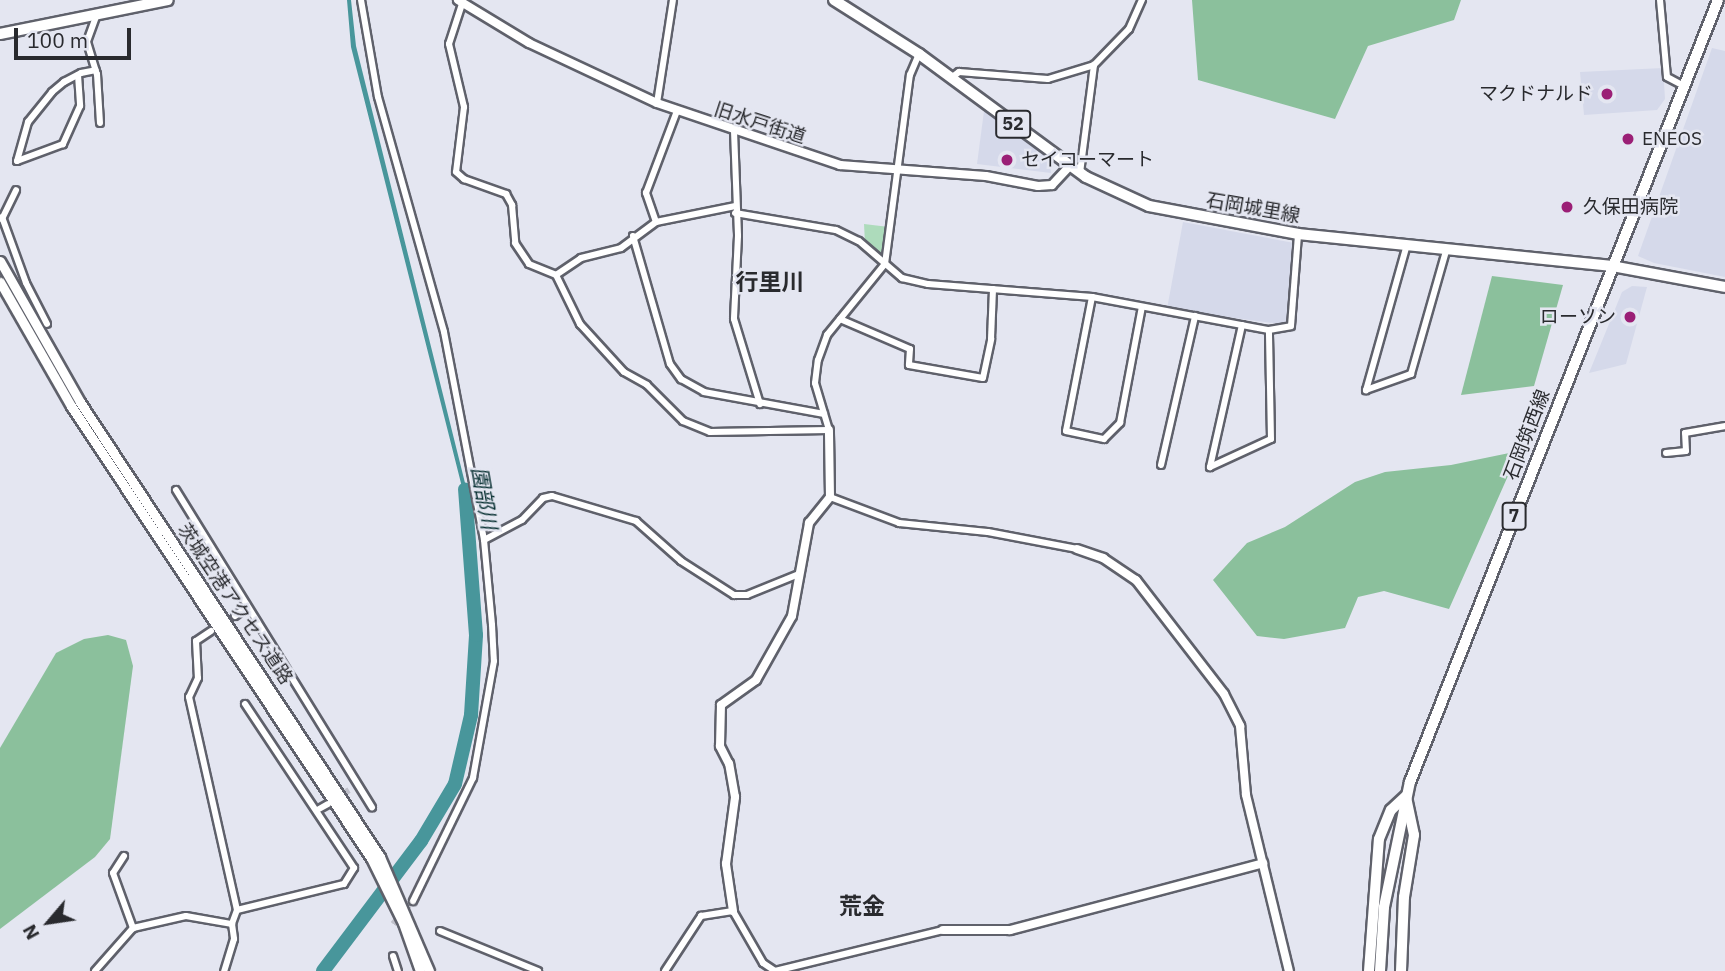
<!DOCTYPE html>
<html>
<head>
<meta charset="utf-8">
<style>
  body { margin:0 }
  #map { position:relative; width:1725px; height:971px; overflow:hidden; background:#e4e6f1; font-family:"IBM Plex Sans","Noto Sans JP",sans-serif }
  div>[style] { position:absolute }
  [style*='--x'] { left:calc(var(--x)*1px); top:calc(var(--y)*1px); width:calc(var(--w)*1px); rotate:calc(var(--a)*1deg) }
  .built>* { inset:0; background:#d5d9ea }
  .green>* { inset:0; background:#addbbb }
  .forest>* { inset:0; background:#8bc09c }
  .water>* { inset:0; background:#48969b }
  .river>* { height:14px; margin:-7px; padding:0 7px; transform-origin:7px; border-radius:7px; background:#48969b }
  .minor-tunnel>* { height:6px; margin-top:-3px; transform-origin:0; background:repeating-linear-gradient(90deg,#bfc0ca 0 6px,transparent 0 9px) }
  .roads { filter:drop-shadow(2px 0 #5f616b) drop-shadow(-2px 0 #5f616b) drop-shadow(0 2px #5f616b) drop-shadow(0 -2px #5f616b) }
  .minor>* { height:6px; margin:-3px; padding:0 3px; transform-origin:3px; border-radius:3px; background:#fff }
  .tertiary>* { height:8px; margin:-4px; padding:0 4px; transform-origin:4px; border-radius:4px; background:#fff }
  .secondary>* { height:9px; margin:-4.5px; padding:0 4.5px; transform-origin:4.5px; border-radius:4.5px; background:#fff }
  .primary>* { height:10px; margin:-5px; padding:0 5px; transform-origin:5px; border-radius:5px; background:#fff }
  .dots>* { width:19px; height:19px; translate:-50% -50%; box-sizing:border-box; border:4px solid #e4e6f1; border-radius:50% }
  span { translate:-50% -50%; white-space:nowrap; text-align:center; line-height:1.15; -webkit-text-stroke:5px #e4e6f1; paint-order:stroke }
  .shield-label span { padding:2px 5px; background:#e4e6f1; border:2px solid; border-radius:5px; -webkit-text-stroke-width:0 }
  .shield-label { font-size:18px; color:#292a2e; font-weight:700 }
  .poi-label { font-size:19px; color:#292a2e }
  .right { translate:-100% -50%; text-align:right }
  .left { translate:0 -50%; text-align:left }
  .street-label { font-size:19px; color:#292a2e }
  .water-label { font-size:21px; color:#0a3234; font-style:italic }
  .quarter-label { font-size:23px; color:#292a2e; font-weight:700 }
  .north { position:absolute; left:14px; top:887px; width:70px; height:70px; -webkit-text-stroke:5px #e4e6f1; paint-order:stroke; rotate:241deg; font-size:19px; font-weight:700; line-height:28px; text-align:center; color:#292a2e }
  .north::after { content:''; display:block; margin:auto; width:24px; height:32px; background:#292a2e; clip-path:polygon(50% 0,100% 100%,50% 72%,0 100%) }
  .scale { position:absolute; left:14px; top:28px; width:117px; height:32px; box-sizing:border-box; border:4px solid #292a2e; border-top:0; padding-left:9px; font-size:21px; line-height:24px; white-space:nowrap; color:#292a2e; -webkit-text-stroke:5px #e4e6f1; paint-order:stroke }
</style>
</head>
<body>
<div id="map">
  <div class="built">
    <div style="clip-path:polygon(1712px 48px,1725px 51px,1725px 277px,1654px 263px,1638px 256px)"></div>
    <div style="clip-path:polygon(1663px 68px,1665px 99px,1657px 110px,1584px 115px,1580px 72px)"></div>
    <div style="clip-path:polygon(984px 111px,1049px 159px,1051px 173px,977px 164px)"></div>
    <div style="clip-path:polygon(1183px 222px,1294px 243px,1288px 325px,1167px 309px)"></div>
    <div style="clip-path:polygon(1632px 286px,1647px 287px,1626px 364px,1589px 373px,1622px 292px)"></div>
  </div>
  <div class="green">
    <div style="clip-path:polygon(864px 224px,889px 227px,880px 256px,865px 243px)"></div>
  </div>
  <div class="forest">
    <div style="clip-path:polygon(1192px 0,1461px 0,1454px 20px,1368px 46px,1335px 119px,1198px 80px)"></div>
    <div style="clip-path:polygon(1492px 276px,1563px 285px,1534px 386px,1461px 395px)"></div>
    <div style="clip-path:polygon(1519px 451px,1449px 609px,1384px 591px,1358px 597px,1345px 628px,1284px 639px,1257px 636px,1213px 580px,1247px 543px,1285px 527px,1355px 482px,1385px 472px,1451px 465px)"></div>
    <div style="clip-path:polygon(108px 635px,126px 640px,133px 666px,110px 839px,95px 857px,0 929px,0 748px,56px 653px,84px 639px)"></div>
  </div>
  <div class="water">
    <div style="clip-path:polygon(347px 0,351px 0,356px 46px,471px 507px,467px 507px,351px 47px)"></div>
  </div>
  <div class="river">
    <div style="--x:323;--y:971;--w:163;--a:-53"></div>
    <div style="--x:421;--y:841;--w:66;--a:-59.2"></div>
    <div style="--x:455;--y:784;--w:71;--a:-76.9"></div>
    <div style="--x:471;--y:715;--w:80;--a:-86.4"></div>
    <div style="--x:476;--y:635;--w:146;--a:-94.3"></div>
  </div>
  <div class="minor-tunnel">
    <div style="--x:338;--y:797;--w:13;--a:-32"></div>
    <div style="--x:393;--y:924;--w:30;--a:-49"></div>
  </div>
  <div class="roads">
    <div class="minor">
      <div style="--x:361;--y:0;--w:98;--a:80.1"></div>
      <div style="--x:378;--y:97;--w:244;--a:74.3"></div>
      <div style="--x:444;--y:332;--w:212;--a:79.1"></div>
      <div style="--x:484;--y:540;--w:85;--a:84.6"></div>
      <div style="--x:492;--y:625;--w:36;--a:87"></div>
      <div style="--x:494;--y:661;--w:119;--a:100.2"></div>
      <div style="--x:473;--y:778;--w:137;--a:116"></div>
      <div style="--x:1660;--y:0;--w:77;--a:84.8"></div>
      <div style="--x:1667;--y:77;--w:19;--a:28"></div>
      <div style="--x:462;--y:4;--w:42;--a:108"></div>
      <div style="--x:449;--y:44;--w:65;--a:76.6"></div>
      <div style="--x:464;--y:107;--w:65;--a:97"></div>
      <div style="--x:456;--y:172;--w:11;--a:41"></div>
      <div style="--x:464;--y:179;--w:45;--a:19.7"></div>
      <div style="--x:506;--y:194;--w:13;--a:61"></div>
      <div style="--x:512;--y:205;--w:38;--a:85"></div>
      <div style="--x:515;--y:243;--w:25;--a:56"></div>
      <div style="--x:529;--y:264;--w:29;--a:22"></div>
      <div style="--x:556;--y:275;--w:55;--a:63.9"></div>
      <div style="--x:580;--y:324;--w:65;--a:47.5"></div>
      <div style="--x:624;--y:372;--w:26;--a:29"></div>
      <div style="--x:647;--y:385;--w:51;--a:45"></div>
      <div style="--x:683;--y:421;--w:29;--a:22"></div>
      <div style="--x:710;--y:432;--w:119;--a:-1"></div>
      <div style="--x:829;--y:430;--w:49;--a:-106.6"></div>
      <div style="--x:815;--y:383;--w:23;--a:-83"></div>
      <div style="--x:818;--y:360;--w:27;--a:-70"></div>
      <div style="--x:827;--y:335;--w:92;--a:-50.8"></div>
      <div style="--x:885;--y:264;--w:191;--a:-82.5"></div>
      <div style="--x:910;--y:75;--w:23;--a:-67"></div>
      <div style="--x:97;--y:14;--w:30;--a:110"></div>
      <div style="--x:87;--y:42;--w:34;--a:73"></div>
      <div style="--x:97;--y:74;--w:49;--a:86.5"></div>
      <div style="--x:78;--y:75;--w:31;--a:86"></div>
      <div style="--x:80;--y:106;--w:42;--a:114.1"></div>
      <div style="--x:63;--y:144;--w:49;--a:159.7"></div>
      <div style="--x:17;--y:161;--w:41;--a:-74.2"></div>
      <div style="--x:28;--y:122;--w:38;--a:-51"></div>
      <div style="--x:52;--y:92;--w:16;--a:-40"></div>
      <div style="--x:64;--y:82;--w:19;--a:-28"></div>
      <div style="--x:81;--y:73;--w:15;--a:-11"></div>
      <div style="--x:951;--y:78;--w:10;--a:-37"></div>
      <div style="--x:959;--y:72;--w:89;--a:4.5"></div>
      <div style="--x:1048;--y:79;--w:48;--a:-16.9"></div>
      <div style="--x:1094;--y:65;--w:50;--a:-45.8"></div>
      <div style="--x:1129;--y:29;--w:32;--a:-66"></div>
      <div style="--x:657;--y:103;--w:104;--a:-81.2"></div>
      <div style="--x:734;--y:131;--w:105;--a:87.8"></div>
      <div style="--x:738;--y:236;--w:83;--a:92.8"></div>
      <div style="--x:734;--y:319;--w:89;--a:73"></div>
      <div style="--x:1080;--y:173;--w:109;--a:-82.6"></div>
      <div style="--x:735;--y:213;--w:102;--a:9.6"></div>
      <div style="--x:836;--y:230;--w:25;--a:26"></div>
      <div style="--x:859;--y:241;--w:57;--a:40.7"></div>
      <div style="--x:902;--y:278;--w:27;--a:13"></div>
      <div style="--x:928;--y:284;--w:165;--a:4.5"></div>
      <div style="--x:1092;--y:297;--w:180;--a:10.6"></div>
      <div style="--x:1269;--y:330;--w:22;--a:-10"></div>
      <div style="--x:1291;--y:326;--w:92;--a:-85.6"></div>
      <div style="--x:2;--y:217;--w:70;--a:70"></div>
      <div style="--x:26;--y:283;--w:46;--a:62.9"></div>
      <div style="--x:2;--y:219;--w:32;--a:-64"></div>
      <div style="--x:656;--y:222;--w:81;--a:-11.4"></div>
      <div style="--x:633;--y:236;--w:133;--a:73.9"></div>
      <div style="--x:670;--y:364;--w:19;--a:54"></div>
      <div style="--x:681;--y:379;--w:26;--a:29"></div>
      <div style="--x:704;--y:392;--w:122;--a:10.4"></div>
      <div style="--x:1406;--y:248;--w:148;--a:105.7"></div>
      <div style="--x:1366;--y:390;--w:48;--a:-19.6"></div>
      <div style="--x:1411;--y:374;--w:128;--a:-74.1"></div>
      <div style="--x:556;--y:275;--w:30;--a:-34"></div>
      <div style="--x:581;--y:258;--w:41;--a:-14"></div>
      <div style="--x:621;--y:248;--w:44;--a:-36.6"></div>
      <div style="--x:656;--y:222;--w:31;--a:-109"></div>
      <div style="--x:646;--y:193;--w:88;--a:-69.3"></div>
      <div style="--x:1092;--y:297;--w:136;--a:101"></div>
      <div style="--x:1066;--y:431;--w:39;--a:12"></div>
      <div style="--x:1104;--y:439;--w:23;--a:-45"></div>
      <div style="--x:1120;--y:423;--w:118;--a:-79.3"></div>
      <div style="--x:840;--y:319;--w:76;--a:23.2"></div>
      <div style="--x:910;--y:349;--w:16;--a:94"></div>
      <div style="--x:909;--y:365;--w:75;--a:10"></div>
      <div style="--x:983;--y:378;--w:40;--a:-78"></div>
      <div style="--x:991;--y:339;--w:50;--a:-87.7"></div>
      <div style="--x:1242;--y:325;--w:146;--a:102.7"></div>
      <div style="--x:1210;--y:467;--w:67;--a:-24.7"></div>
      <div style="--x:1271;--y:439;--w:109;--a:-91.1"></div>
      <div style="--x:1666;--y:453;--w:20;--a:-6"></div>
      <div style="--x:1686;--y:451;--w:18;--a:-93"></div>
      <div style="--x:1685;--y:433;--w:41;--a:-9.9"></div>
      <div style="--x:1161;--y:465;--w:153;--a:-77.1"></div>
      <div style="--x:176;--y:490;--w:373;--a:58.3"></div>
      <div style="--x:830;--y:497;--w:74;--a:20.6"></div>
      <div style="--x:899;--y:523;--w:89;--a:5.8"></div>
      <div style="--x:988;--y:532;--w:91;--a:10.8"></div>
      <div style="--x:484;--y:540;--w:43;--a:-27.8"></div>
      <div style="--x:522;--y:520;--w:30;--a:-46"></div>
      <div style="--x:543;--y:498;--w:9;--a:-13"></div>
      <div style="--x:552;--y:496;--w:88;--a:16.6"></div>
      <div style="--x:636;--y:521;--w:60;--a:41.6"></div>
      <div style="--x:681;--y:561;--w:63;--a:32.7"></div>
      <div style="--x:734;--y:595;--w:13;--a:0"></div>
      <div style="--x:747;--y:595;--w:56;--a:-22"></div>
      <div style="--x:235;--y:616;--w:15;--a:-37"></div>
      <div style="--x:211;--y:631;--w:18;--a:146"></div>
      <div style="--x:196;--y:641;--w:37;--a:87"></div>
      <div style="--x:198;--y:678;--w:21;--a:115"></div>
      <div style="--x:189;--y:697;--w:218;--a:77.3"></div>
      <div style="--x:237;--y:910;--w:15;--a:110"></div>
      <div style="--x:319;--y:809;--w:10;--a:-29"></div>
      <div style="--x:124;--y:856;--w:20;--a:123"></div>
      <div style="--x:113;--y:873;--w:59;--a:70"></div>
      <div style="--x:237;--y:910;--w:110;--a:-13.7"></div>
      <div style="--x:344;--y:884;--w:19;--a:-58"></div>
      <div style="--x:354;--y:868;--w:197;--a:-123.6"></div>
      <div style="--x:440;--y:931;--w:106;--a:22.2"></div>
      <div style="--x:393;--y:956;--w:16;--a:72"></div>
      <div style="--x:95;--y:971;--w:57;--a:-48.5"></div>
      <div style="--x:133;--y:928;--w:54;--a:-12.8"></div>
      <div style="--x:186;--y:916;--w:47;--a:9.9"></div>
      <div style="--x:232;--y:924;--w:15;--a:82"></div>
      <div style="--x:234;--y:939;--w:34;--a:107"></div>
      <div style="--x:665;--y:971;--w:66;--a:-56.8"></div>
      <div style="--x:701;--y:916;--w:32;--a:-9"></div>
      <div style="--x:733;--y:911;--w:60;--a:60"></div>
      <div style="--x:763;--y:963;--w:14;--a:34"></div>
      <div style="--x:775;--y:971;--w:173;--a:-13.7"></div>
    </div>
    <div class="tertiary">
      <div style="--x:458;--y:0;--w:83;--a:31.2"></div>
      <div style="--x:529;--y:43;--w:141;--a:25.1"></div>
      <div style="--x:657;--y:103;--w:193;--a:18.7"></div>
      <div style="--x:840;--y:165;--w:146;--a:4.3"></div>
      <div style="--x:986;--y:176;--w:53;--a:10.9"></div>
      <div style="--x:1038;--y:186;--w:14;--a:-4"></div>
      <div style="--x:1052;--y:185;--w:26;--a:-47"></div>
      <div style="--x:1077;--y:549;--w:28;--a:19"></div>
      <div style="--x:1103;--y:558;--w:40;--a:34"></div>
      <div style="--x:1136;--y:580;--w:144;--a:52.3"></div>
      <div style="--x:1224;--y:694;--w:36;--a:63"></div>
      <div style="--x:1240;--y:726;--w:69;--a:85"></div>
      <div style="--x:1246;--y:795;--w:181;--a:76.3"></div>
      <div style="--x:733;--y:911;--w:48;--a:-98.5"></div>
      <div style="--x:726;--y:864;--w:68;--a:-82.3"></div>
      <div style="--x:735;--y:797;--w:34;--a:-100"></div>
      <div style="--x:729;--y:764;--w:20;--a:-117"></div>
      <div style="--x:720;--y:746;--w:41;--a:-88.6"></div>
      <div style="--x:721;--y:705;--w:43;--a:-35.5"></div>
      <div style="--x:756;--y:680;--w:73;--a:-60.6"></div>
      <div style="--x:792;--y:616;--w:95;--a:-79.6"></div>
      <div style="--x:809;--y:523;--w:33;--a:-51"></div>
      <div style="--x:830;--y:497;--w:67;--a:-90.9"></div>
      <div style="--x:943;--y:930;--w:67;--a:0"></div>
      <div style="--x:1010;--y:930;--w:262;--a:-14.8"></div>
    </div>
    <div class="secondary">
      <div style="--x:0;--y:261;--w:162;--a:60.4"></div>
      <div style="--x:80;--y:402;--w:545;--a:56.6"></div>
      <div style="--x:380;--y:857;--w:124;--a:66.7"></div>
      <div style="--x:0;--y:282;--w:143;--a:60.2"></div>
      <div style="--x:71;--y:406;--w:542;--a:56.43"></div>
      <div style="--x:371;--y:858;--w:72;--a:63.8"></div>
      <div style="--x:403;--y:923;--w:51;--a:70.5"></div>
    </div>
    <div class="primary">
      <div style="--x:834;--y:0;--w:101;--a:32.4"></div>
      <div style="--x:919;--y:54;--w:207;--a:36.4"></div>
      <div style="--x:1086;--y:177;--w:69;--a:24.7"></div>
      <div style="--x:1149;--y:206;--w:152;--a:10.6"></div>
      <div style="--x:1298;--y:234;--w:316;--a:5.8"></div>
      <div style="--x:1612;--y:266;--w:115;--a:10.5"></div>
      <div style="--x:0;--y:34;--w:171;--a:-11.4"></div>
      <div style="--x:1369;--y:971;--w:132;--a:-85.7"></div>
      <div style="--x:1379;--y:839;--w:31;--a:-68"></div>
      <div style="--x:1391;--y:810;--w:21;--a:-43"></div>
      <div style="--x:1380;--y:971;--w:64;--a:-86.4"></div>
      <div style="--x:1384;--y:907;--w:128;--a:-78.3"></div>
      <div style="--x:1410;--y:782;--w:840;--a:-68.5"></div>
      <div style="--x:1401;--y:971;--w:74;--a:-87.7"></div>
      <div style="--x:1404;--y:897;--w:63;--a:-80.8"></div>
      <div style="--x:1414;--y:835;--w:39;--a:-102"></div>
    </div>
  </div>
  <div class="dots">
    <div style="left:1607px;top:94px;background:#9b1f76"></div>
    <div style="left:1628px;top:139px;background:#9b1f76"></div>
    <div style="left:1007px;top:160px;background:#9b1f76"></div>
    <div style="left:1567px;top:207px;background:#9b1f76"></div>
    <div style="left:1630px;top:317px;background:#9b1f76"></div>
  </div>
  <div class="shield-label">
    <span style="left:1013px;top:124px">52</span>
    <span style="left:1514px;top:516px">7</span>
  </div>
  <div class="poi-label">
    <span class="right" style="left:1593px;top:94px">マクドナルド</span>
    <span class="left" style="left:1642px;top:139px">ENEOS</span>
    <span class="left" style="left:1021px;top:160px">セイコーマート</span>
    <span class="left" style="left:1583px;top:207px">久保田病院</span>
    <span class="right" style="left:1616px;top:317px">ローソン</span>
  </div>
  <div class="street-label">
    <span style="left:760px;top:123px;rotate:18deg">旧水戸街道</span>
    <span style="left:1253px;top:208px;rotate:10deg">石岡城里線</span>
    <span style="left:1527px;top:435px;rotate:-69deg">石岡筑西線</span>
    <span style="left:235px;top:604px;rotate:56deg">茨城空港アクセス道路</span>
  </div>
  <div class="water-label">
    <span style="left:485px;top:498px;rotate:80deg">園部川</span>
  </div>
  <div class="quarter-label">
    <span style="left:770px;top:281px">行里川</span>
    <span style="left:862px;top:905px">荒金</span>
  </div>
  <div class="north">N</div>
  <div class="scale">100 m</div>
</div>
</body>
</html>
